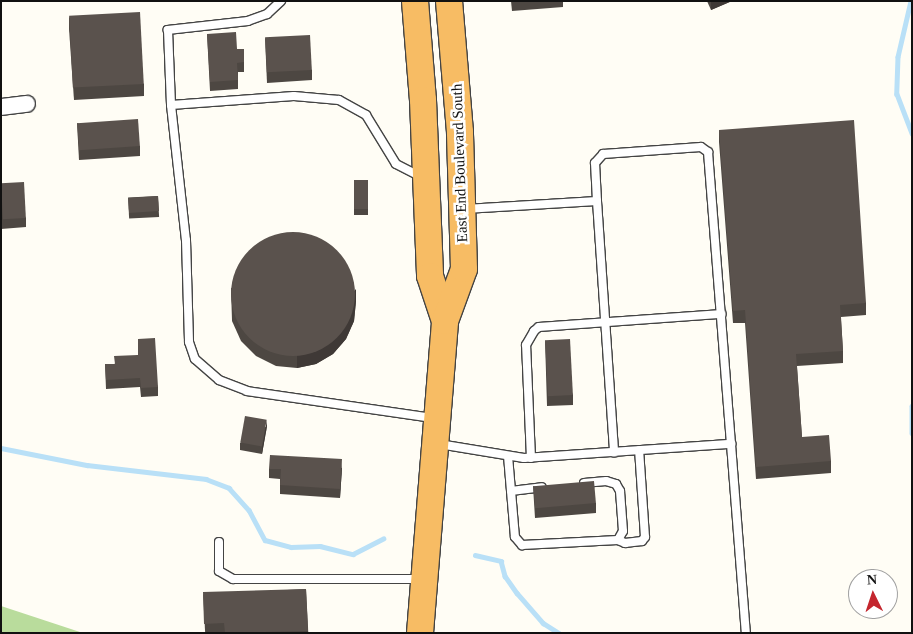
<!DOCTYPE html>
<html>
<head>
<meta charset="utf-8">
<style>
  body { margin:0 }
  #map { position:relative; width:913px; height:634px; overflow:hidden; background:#fffdf5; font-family:"Times New Roman",serif }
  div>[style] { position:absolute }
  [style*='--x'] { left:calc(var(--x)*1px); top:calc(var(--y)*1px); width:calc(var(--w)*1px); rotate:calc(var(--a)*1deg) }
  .forest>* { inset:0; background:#b9dc9c }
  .stream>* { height:4.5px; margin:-2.25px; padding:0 2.25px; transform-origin:2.25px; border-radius:2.25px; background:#b9e0f7 }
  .roads { filter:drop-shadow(1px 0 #444) drop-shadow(-1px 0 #444) drop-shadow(0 1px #444) drop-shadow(0 -1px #444) }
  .service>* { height:8px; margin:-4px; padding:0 4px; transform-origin:4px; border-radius:4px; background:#fff }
  .minor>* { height:16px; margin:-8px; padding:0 8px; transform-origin:8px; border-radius:8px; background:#fff }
  .trunk>* { height:26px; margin:-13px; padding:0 13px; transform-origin:13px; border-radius:13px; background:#f7bc64 }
  .wall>* { inset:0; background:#4d4742; transform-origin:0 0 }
  .shaded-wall>* { inset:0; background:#3f3936 }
  .building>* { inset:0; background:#5a524d; transform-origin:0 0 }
  .round { border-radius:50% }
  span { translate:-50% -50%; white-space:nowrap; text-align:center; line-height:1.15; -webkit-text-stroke:5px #fff; paint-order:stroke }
  .street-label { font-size:15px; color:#111 }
  .frame { position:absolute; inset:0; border:2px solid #111; pointer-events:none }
  .north { position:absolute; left:848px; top:569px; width:50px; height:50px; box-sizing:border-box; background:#fff; border:1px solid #a0a0a0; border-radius:50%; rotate:356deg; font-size:14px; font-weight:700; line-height:20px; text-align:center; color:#111 }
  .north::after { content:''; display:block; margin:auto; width:18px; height:22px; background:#c4262e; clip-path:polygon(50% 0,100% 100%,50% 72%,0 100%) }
</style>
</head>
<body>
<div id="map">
  <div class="forest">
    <div style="clip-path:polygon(1px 606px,83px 633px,1px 633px)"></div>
  </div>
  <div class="stream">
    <div style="--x:911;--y:1;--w:57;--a:103.1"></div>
    <div style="--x:898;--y:57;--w:37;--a:92"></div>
    <div style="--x:897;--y:94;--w:42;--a:69"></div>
    <div style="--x:912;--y:406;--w:27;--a:90"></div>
    <div style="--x:1;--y:448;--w:88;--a:11.2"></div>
    <div style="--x:87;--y:465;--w:120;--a:6.7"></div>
    <div style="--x:206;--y:479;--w:25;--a:21"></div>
    <div style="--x:229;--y:488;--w:30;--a:48"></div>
    <div style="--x:249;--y:510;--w:34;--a:62"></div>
    <div style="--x:265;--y:540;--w:27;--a:15"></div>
    <div style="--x:291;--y:547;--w:29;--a:-2"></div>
    <div style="--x:320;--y:546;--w:34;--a:14"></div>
    <div style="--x:353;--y:554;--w:34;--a:-27"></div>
    <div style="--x:475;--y:555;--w:27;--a:13"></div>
    <div style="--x:501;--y:561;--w:16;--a:75"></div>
    <div style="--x:505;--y:576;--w:21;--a:55"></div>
    <div style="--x:517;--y:593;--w:40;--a:49"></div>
    <div style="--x:543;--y:623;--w:19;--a:32"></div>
  </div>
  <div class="roads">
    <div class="service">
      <div style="--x:281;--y:1;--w:19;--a:137"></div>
      <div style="--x:267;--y:14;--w:20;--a:160"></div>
      <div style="--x:248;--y:21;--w:81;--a:173.6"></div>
      <div style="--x:168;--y:30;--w:75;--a:87.7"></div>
      <div style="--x:171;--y:105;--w:123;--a:-4.2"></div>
      <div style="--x:294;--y:96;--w:45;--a:5.1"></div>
      <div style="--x:339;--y:100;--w:31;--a:29"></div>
      <div style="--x:366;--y:115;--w:57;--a:58.5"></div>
      <div style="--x:396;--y:164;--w:28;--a:27"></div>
      <div style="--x:171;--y:105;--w:136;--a:83.7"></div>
      <div style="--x:186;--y:240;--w:102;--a:88.3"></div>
      <div style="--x:189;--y:342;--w:18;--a:71"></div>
      <div style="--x:195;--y:359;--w:32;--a:41"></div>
      <div style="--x:219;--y:380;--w:30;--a:21"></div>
      <div style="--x:247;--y:391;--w:187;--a:8.3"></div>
      <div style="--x:597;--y:201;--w:252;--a:86.1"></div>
      <div style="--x:465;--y:209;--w:132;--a:-3.5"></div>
      <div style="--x:597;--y:201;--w:38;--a:-93"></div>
      <div style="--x:595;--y:163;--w:12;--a:-48"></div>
      <div style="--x:603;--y:154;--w:98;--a:-4.1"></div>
      <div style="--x:701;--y:147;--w:9;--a:36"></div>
      <div style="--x:708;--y:152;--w:482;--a:85.5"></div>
      <div style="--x:439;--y:444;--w:86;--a:9.4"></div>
      <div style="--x:524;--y:458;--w:208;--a:-3.9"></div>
      <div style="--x:508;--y:456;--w:81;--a:85.1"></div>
      <div style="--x:515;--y:537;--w:11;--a:49"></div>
      <div style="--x:522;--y:545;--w:96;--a:-3"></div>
      <div style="--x:618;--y:540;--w:10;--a:-61"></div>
      <div style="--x:623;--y:531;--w:40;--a:-94.3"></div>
      <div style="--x:620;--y:491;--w:8;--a:-120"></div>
      <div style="--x:616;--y:484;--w:10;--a:-163"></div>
      <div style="--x:606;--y:481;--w:22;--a:175"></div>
      <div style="--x:531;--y:458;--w:113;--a:-92.5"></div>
      <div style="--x:526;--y:345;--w:16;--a:-60"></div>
      <div style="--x:534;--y:331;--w:6;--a:-39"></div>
      <div style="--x:539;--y:327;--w:183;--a:-4.1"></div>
      <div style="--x:511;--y:491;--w:31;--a:-7"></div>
      <div style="--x:618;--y:540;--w:8;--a:23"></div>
      <div style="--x:625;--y:543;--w:17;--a:-7"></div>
      <div style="--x:642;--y:541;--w:5;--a:-53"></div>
      <div style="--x:645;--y:537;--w:87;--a:-93.9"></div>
      <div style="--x:219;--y:542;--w:29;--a:90"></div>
      <div style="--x:219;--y:571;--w:16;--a:30"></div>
      <div style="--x:233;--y:579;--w:187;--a:0"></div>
    </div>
    <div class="minor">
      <div style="--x:1;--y:107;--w:26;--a:-7"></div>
    </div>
    <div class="trunk">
      <div style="--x:415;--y:1;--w:99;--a:85.4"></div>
      <div style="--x:423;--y:100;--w:176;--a:87.7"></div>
      <div style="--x:430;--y:276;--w:47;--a:71.6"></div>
      <div style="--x:420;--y:633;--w:313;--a:-85.4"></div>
      <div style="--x:445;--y:321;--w:55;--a:-69.9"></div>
      <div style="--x:464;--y:269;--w:137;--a:-91.7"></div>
      <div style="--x:460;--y:132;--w:131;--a:-94.8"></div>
    </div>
  </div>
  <div class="wall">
    <div style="clip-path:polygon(511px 1px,563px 1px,563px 7px,512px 11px)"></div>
    <div style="clip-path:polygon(707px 1px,732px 1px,711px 10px)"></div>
    <div style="clip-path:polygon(69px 17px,144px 84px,144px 96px,74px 100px,69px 29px)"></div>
    <div style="clip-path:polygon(207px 34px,237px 49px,244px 62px,244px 72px,238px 72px,238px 89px,210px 91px)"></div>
    <div style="clip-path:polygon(265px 38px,312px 70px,312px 80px,267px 83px)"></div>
    <div style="clip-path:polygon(77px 123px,140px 146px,140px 156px,79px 160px)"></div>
    <div style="clip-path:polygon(719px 130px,866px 303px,866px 315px,841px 317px,843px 351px,843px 363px,797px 366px,802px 437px,831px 461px,831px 473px,756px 479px,745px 323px,733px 323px,719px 142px)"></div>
    <div style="left:354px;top:180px;width:14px;height:35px"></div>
    <div style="clip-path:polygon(1px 183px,26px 218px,26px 227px,1px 229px)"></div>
    <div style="left:158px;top:196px;width:21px;height:30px;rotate:87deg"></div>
    <div style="clip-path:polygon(231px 288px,356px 301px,354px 321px,346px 339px,333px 354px,316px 364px,297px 368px,276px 366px,256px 356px,241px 341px,232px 321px)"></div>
    <div style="clip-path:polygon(138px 339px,158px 387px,158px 396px,141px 397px,140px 387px,106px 389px,105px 364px,114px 364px,138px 355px)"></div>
    <div style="clip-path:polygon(545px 340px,573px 395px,573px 405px,547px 406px)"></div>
    <div style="clip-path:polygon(267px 426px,262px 454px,240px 450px,240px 443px)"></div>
    <div style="clip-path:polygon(342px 468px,340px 498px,280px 494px,280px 479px,269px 478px,269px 469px)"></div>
    <div style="clip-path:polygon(533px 486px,596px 503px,596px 513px,535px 518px)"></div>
    <div style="left:306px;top:589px;width:44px;height:103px;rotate:87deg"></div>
  </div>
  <div class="shaded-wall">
    <div style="clip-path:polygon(711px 1px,732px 1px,711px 10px)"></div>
    <div style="clip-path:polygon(356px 289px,356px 301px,354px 321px,346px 339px,333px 354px,316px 364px,297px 368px,297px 356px)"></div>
    <div style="clip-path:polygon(267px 420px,267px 426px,262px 454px,262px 448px)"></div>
    <div style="clip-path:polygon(342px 459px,342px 468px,340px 498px,340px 489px)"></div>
  </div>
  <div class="building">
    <div style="left:140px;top:12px;width:72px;height:71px;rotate:87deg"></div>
    <div style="clip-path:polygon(236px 32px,237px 49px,244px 49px,244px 62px,237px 63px,238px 80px,210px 82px,207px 34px)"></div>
    <div style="left:310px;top:35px;width:35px;height:45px;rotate:87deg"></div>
    <div style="left:138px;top:119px;width:27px;height:61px;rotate:86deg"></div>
    <div style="clip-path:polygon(854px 120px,866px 303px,840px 305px,843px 351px,796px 354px,802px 437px,829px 435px,831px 461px,756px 467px,745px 310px,733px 311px,719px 130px)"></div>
    <div style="left:354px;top:180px;width:14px;height:29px"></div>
    <div style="left:24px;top:182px;width:36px;height:23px;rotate:87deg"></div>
    <div style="left:158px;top:196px;width:15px;height:30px;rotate:86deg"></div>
    <div class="round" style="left:231px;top:232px;width:124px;height:124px"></div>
    <div style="clip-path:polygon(155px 338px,158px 387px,141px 388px,140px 378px,106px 380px,105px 364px,115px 364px,114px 356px,138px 355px,138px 339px)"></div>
    <div style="left:570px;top:339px;width:56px;height:25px;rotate:87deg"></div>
    <div style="left:245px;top:416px;width:22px;height:27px;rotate:10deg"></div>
    <div style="clip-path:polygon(270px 455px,342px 459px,340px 489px,280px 485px,281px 469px,269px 469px)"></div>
    <div style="left:594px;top:481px;width:22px;height:61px;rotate:85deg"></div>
    <div style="clip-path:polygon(306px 589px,308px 631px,225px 633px,224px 623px,204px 624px,203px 592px)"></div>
  </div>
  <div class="street-label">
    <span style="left:460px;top:163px;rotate:-92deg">East End Boulevard South</span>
  </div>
  <div class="frame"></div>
  <div class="north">N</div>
</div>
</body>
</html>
